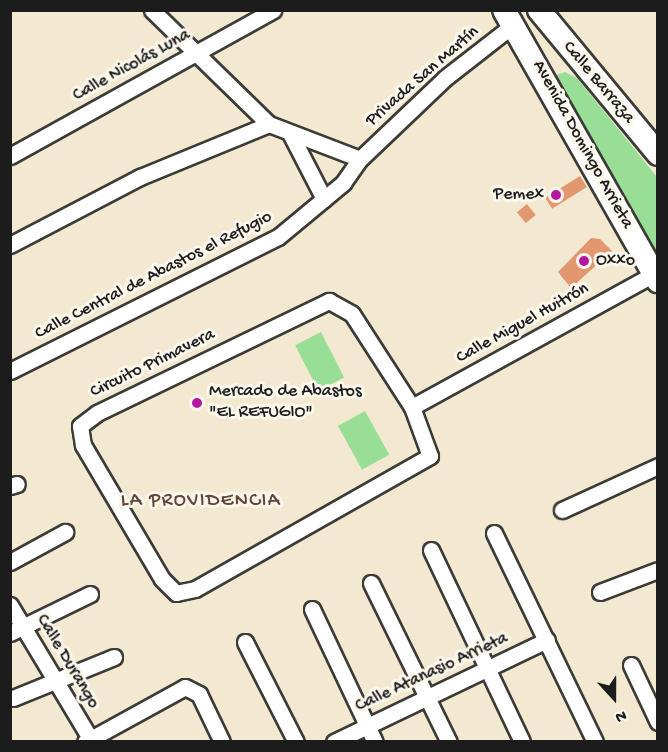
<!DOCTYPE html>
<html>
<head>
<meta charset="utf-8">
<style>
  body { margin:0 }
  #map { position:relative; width:668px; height:752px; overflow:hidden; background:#f3e9d1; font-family:"Gochi Hand",sans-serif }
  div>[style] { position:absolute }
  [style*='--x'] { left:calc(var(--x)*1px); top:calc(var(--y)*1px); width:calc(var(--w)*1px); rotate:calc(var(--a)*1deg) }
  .green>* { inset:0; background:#98de97; transform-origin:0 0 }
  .building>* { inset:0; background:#e3976e; transform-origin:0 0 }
  .roads { filter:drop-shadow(2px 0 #3c3b37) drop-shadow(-2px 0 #3c3b37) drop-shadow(0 2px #3c3b37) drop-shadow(0 -2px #3c3b37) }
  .minor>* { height:15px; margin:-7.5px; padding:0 7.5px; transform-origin:7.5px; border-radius:7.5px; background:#fff }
  .primary>* { height:22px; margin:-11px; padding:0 11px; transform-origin:11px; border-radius:11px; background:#fff }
  .dots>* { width:16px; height:16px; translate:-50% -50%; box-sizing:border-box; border:3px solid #fbf7ec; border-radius:50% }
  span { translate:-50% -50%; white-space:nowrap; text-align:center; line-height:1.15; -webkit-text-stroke:6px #fbf7ec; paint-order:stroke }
  .street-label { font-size:18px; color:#1c1c1c }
  .poi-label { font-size:18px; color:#1c1c1c }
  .right { translate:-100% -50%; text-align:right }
  .left { translate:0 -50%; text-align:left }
  .neighbourhood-label { font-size:20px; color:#624739; letter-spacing:1.5px }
  .frame { position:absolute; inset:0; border:12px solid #1c1c1c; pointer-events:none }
  .north { position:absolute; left:584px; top:668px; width:60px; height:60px; -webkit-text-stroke:4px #fbf7ec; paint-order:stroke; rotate:159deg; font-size:16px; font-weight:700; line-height:24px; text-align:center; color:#1c1c1c }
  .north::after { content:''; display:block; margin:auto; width:21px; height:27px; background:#1c1c1c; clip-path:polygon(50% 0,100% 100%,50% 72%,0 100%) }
</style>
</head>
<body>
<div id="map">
  <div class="green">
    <div style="clip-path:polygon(565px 72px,577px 78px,657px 177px,657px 261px,560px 88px,556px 75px)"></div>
    <div style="left:321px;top:332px;width:51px;height:29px;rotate:63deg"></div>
    <div style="left:365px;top:411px;width:50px;height:31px;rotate:61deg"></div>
  </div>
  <div class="building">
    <div style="left:580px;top:176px;width:13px;height:41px;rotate:58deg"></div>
    <div style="left:527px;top:204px;width:14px;height:13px;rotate:51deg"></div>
    <div style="clip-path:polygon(591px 238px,600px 239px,612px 251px,571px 288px,558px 272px)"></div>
  </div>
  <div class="roads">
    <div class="minor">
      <div style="--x:152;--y:10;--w:163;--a:44.3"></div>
      <div style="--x:269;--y:124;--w:97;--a:21"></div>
      <div style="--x:291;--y:135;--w:72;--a:62.7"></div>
      <div style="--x:10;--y:156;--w:301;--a:-29"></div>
      <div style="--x:10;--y:245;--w:147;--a:-27.6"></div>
      <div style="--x:140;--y:177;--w:139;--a:-22.3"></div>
      <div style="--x:329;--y:301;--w:26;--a:29"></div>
      <div style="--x:352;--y:314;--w:111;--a:57.2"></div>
      <div style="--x:412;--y:407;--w:52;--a:69.8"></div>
      <div style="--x:430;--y:456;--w:270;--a:150.5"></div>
      <div style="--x:195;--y:589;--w:19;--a:168"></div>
      <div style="--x:176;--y:593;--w:20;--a:-135"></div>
      <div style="--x:162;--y:579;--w:156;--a:-120.5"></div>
      <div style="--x:83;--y:445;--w:19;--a:-99"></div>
      <div style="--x:80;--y:426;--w:21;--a:-37"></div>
      <div style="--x:97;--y:413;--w:258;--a:-25.8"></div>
      <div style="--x:10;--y:371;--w:300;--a:-26.6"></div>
      <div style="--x:278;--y:237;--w:85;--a:-39.7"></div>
      <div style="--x:343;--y:183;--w:29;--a:-55"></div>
      <div style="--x:360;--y:159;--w:117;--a:-43.6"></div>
      <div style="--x:445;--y:78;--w:86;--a:-37.9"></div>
      <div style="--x:412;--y:407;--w:276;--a:-28.8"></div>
      <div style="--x:10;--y:486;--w:7;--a:-16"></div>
      <div style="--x:562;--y:510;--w:106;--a:-24.6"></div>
      <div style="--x:494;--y:533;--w:232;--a:64.2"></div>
      <div style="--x:431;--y:550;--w:212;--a:64.6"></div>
      <div style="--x:10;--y:562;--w:63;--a:-28.6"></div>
      <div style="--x:371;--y:583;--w:177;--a:63.9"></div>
      <div style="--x:600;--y:592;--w:62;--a:-20.8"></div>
      <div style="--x:10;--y:605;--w:155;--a:59"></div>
      <div style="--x:312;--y:609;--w:147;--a:64.7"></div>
      <div style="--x:10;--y:633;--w:89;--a:-26"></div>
      <div style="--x:245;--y:642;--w:112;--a:63"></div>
      <div style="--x:631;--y:665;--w:63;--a:64.7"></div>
      <div style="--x:13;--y:698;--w:109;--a:-22.1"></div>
      <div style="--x:85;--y:742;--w:114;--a:-28.8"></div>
      <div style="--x:185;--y:687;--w:16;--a:27"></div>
      <div style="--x:199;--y:694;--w:53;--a:64.4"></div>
      <div style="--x:334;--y:742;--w:236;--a:-25.6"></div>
    </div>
    <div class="primary">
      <div style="--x:504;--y:10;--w:312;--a:60.4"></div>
      <div style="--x:539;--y:10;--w:187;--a:50.4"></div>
    </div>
  </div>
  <div class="dots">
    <div style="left:556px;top:195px;background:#b5179e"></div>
    <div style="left:584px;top:261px;background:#b5179e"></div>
    <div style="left:197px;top:403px;background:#b5179e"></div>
  </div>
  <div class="street-label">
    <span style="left:132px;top:66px;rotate:-29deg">Calle Nicolás Luna</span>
    <span style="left:423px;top:77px;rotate:-41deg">Privada San Martín</span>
    <span style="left:598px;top:83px;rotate:50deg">Calle Barraza</span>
    <span style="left:582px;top:145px;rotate:61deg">Avenida Domingo Arrieta</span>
    <span style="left:154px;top:276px;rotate:-27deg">Calle Central de Abastos el Refugio</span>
    <span style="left:523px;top:324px;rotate:-29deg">Calle Miguel Huitrón</span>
    <span style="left:153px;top:364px;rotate:-26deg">Circuito Primavera</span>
    <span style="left:67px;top:662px;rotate:59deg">Calle Durango</span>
    <span style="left:432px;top:673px;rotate:-25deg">Calle Atanasio Arrieta</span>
  </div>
  <div class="poi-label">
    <span class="right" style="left:544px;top:195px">Pemex</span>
    <span class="left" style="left:596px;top:261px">Oxxo</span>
    <span class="left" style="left:209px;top:403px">Mercado de Abastos<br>"EL REFUGIO"</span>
  </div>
  <div class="neighbourhood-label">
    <span style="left:201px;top:501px">LA PROVIDENCIA</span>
  </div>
  <div class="frame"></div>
  <div class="north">N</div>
</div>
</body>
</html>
